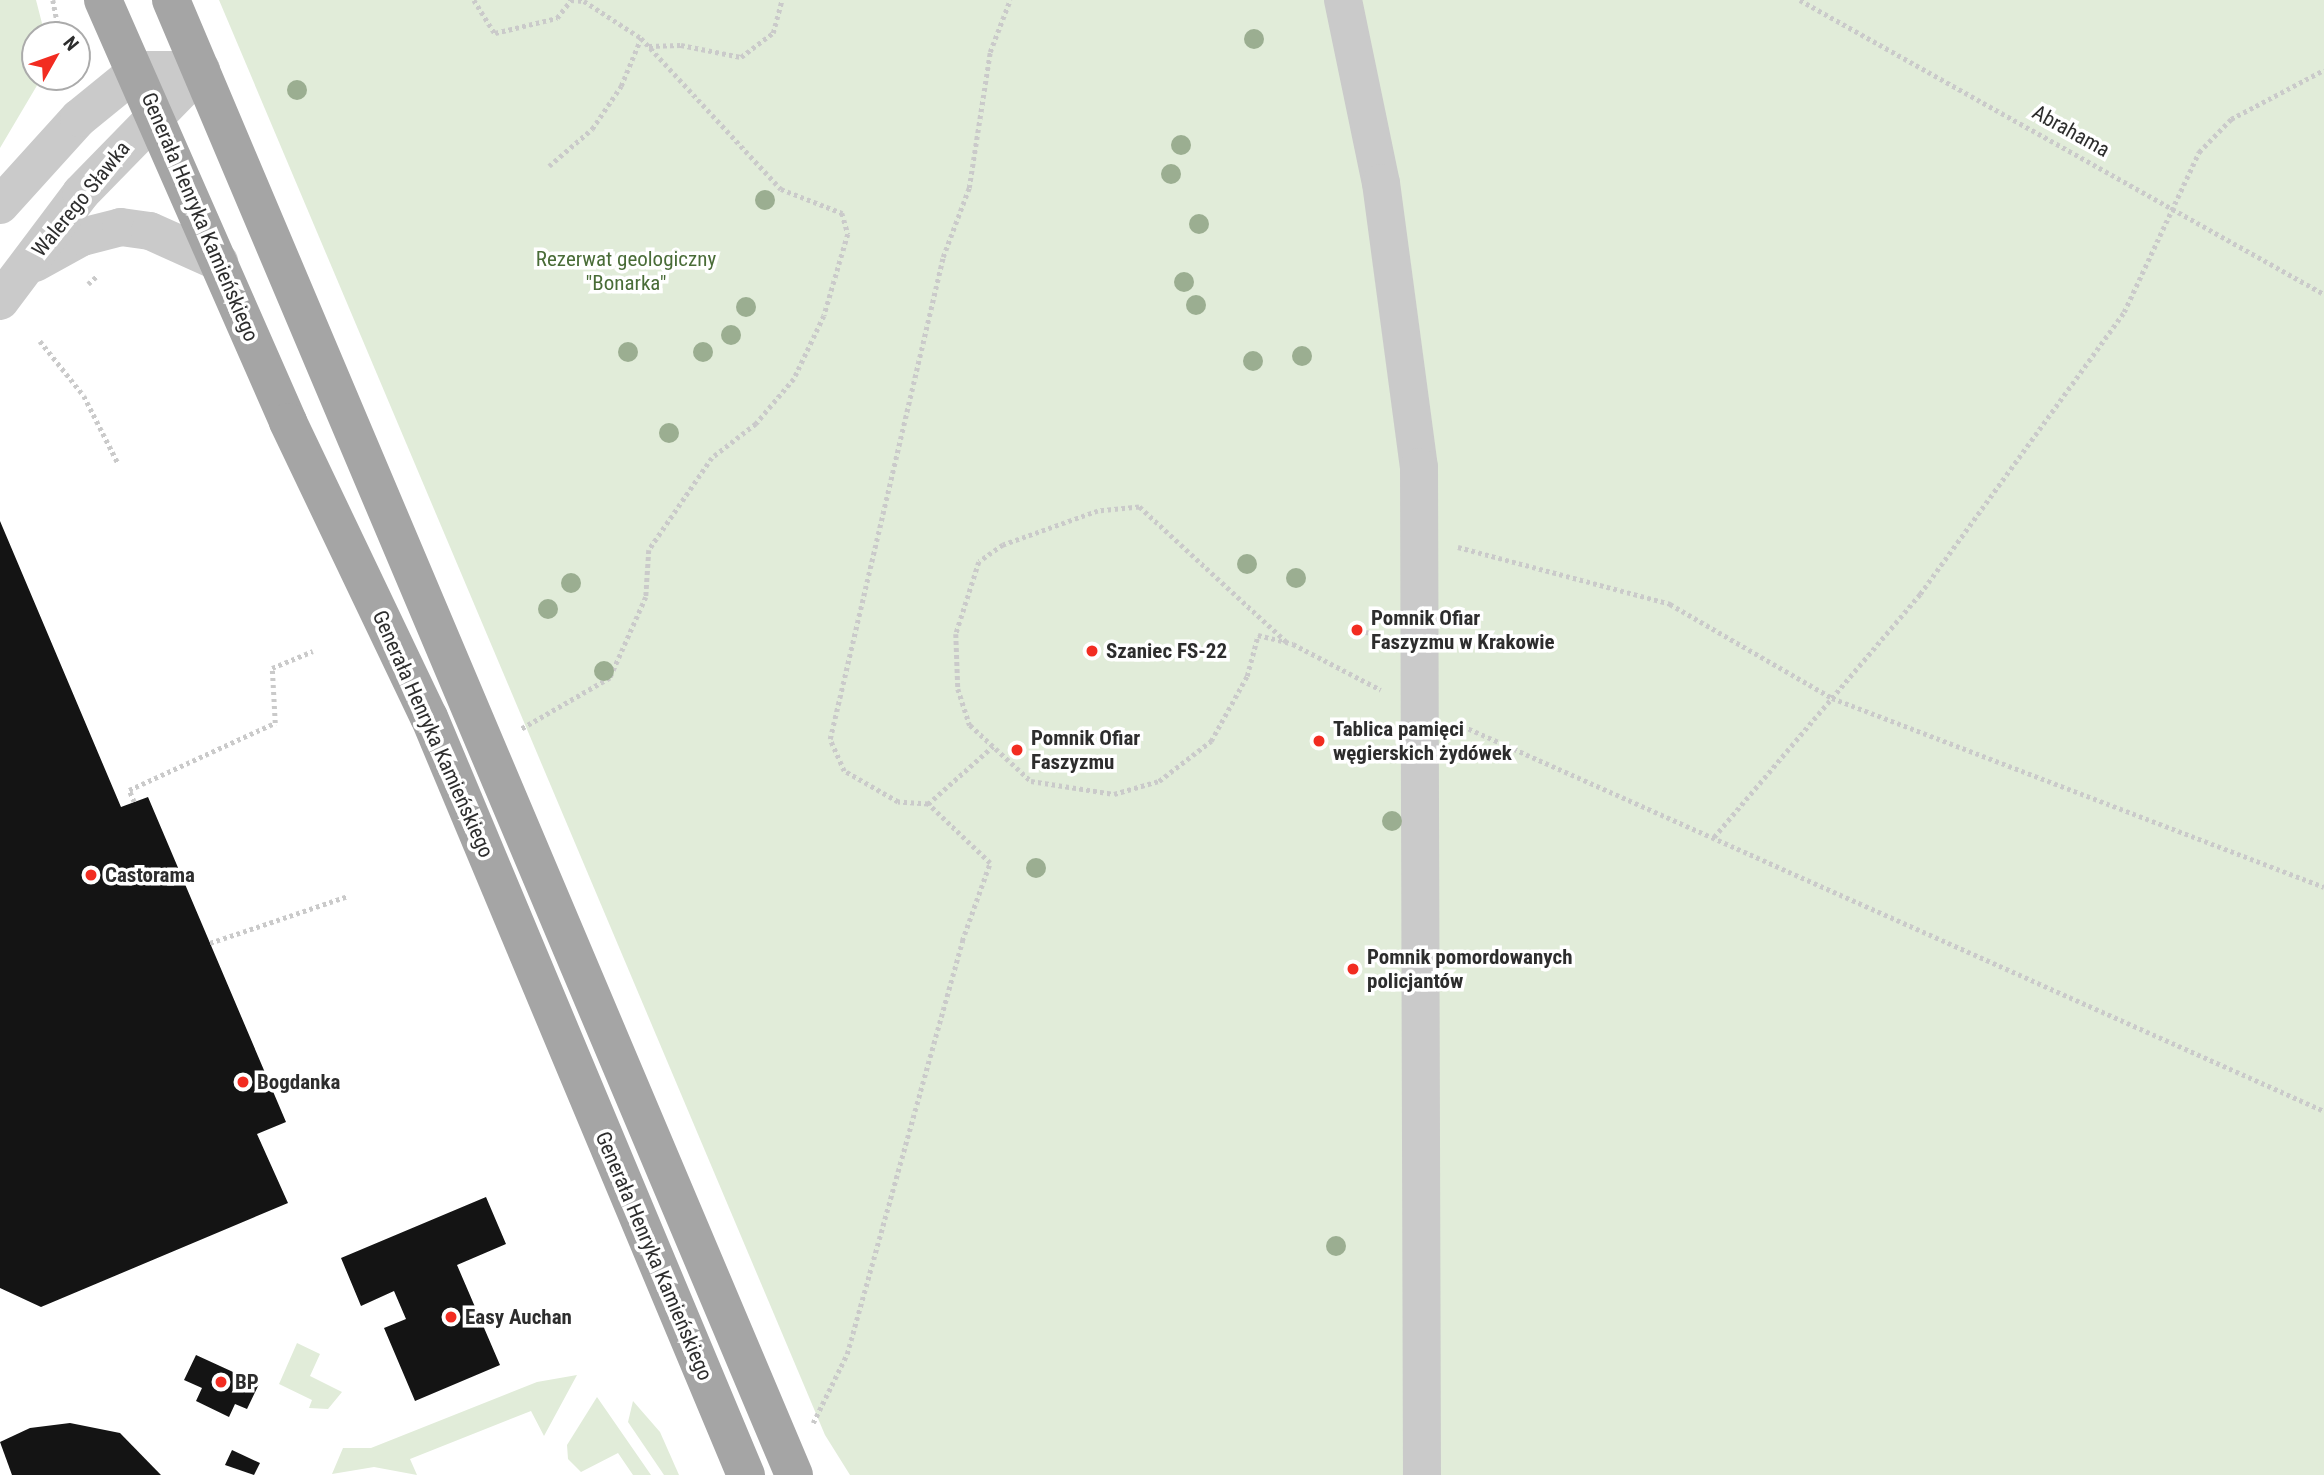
<!DOCTYPE html>
<html>
<head>
<meta charset="utf-8">
<style>
  body { margin:0 }
  #map { position:relative; width:2324px; height:1475px; overflow:hidden; background:#fff; font-family:"Roboto Condensed",sans-serif }
  div>[style] { position:absolute }
  [style*='--x'] { left:calc(var(--x)*1px); top:calc(var(--y)*1px); width:calc(var(--w)*1px); rotate:calc(var(--a)*1deg) }
  .green>* { inset:0; background:#e1ecd9 }
  .building>* { inset:0; background:#141414 }
  .path>* { height:4.5px; margin-top:-2.25px; transform-origin:0; background:repeating-linear-gradient(90deg,#cacaca 0 3.5px,transparent 0 7px) }
  .minor>* { height:38px; margin:-19px; padding:0 19px; transform-origin:19px; border-radius:19px; background:#cacaca }
  .major>* { height:38px; margin:-19px; padding:0 19px; transform-origin:19px; border-radius:19px; background:#a5a5a5 }
  .trees>* { width:20px; height:20px; margin:-10px; border-radius:50%; background:#9bae91 }
  .dots>* { width:19px; height:19px; translate:-50% -50%; box-sizing:border-box; border:4px solid #fff; border-radius:50% }
  span { translate:-50% -50%; white-space:nowrap; text-align:center; line-height:1.15; -webkit-text-stroke:7px #fff; paint-order:stroke }
  .street-label { font-size:21px; color:#2d2d2d }
  .park-label { font-size:21px; color:#496c37 }
  .poi-label { font-size:21px; color:#2d2d2d; font-weight:700 }
  .left { translate:0 -50%; text-align:left }
  .north { position:absolute; left:21px; top:21px; width:70px; height:70px; box-sizing:border-box; background:#fff; border:2px solid #ababab; border-radius:50%; rotate:50deg; font-size:19px; font-weight:700; line-height:28px; text-align:center; color:#2d2d2d }
  .north::after { content:''; display:block; margin:auto; width:24px; height:32px; background:#f22c21; clip-path:polygon(50% 0,100% 100%,50% 72%,0 100%) }
</style>
</head>
<body>
<div id="map">
  <div class="green">
    <div style="clip-path:polygon(0 0,36px 0,45px 35px,35px 35px,35px 77px,42px 77px,0 148px)"></div>
    <div style="clip-path:polygon(219px 0,2324px 0,2324px 1475px,850px 1475px,825px 1435px)"></div>
    <div style="clip-path:polygon(297px 1343px,320px 1354px,310px 1376px,342px 1392px,328px 1409px,309px 1408px,312px 1400px,279px 1384px)"></div>
    <div style="clip-path:polygon(577px 1375px,544px 1436px,531px 1411px,410px 1459px,417px 1475px,374px 1467px,332px 1474px,343px 1448px,371px 1448px,537px 1382px)"></div>
    <div style="clip-path:polygon(597px 1397px,651px 1475px,633px 1475px,618px 1453px,581px 1472px,568px 1459px,567px 1445px)"></div>
    <div style="clip-path:polygon(633px 1401px,660px 1432px,679px 1475px,664px 1475px,628px 1422px)"></div>
  </div>
  <div class="building">
    <div style="clip-path:polygon(0 521px,121px 807px,148px 797px,286px 1122px,257px 1134px,288px 1203px,41px 1307px,0 1288px)"></div>
    <div style="clip-path:polygon(486px 1197px,506px 1244px,457px 1265px,500px 1365px,415px 1401px,384px 1328px,406px 1319px,394px 1291px,361px 1306px,341px 1258px)"></div>
    <div style="clip-path:polygon(196px 1355px,259px 1384px,247px 1409px,235px 1404px,229px 1417px,196px 1401px,202px 1388px,184px 1380px)"></div>
    <div style="clip-path:polygon(70px 1423px,120px 1433px,161px 1475px,12px 1475px,0 1442px,30px 1428px)"></div>
    <div style="clip-path:polygon(232px 1450px,260px 1463px,254px 1475px,225px 1465px)"></div>
  </div>
  <div class="path">
    <div style="--x:53;--y:0;--w:36;--a:79"></div>
    <div style="--x:474;--y:0;--w:39;--a:58"></div>
    <div style="--x:495;--y:33;--w:64;--a:-13.6"></div>
    <div style="--x:557;--y:18;--w:23;--a:-52"></div>
    <div style="--x:571;--y:0;--w:13;--a:4"></div>
    <div style="--x:584;--y:1;--w:68;--a:33"></div>
    <div style="--x:641;--y:38;--w:206;--a:47.2"></div>
    <div style="--x:781;--y:189;--w:66;--a:21.5"></div>
    <div style="--x:842;--y:213;--w:22;--a:74"></div>
    <div style="--x:848;--y:234;--w:85;--a:106.3"></div>
    <div style="--x:824;--y:316;--w:70;--a:115.5"></div>
    <div style="--x:794;--y:379;--w:59;--a:130.2"></div>
    <div style="--x:756;--y:424;--w:56;--a:142.3"></div>
    <div style="--x:712;--y:458;--w:112;--a:124.4"></div>
    <div style="--x:649;--y:550;--w:47;--a:93.7"></div>
    <div style="--x:646;--y:597;--w:89;--a:114"></div>
    <div style="--x:610;--y:678;--w:104;--a:150"></div>
    <div style="--x:1800;--y:0;--w:601;--a:29.3"></div>
    <div style="--x:649;--y:46;--w:32;--a:-2"></div>
    <div style="--x:681;--y:45;--w:61;--a:11.3"></div>
    <div style="--x:741;--y:57;--w:40;--a:-37"></div>
    <div style="--x:773;--y:33;--w:34;--a:-75"></div>
    <div style="--x:51;--y:89;--w:13;--a:-72"></div>
    <div style="--x:549;--y:166;--w:57;--a:-40.7"></div>
    <div style="--x:592;--y:129;--w:52;--a:-56"></div>
    <div style="--x:621;--y:86;--w:52;--a:-67.4"></div>
    <div style="--x:88;--y:284;--w:13;--a:-42"></div>
    <div style="--x:40;--y:341;--w:70;--a:51.3"></div>
    <div style="--x:84;--y:396;--w:75;--a:63.1"></div>
    <div style="--x:1458;--y:547;--w:220;--a:15"></div>
    <div style="--x:1670;--y:604;--w:187;--a:30.1"></div>
    <div style="--x:1832;--y:698;--w:527;--a:21.01"></div>
    <div style="--x:1365;--y:632;--w:17;--a:7"></div>
    <div style="--x:1286;--y:642;--w:200;--a:-137.4"></div>
    <div style="--x:1139;--y:507;--w:41;--a:174.4"></div>
    <div style="--x:1098;--y:511;--w:101;--a:160.3"></div>
    <div style="--x:1003;--y:545;--w:29;--a:145"></div>
    <div style="--x:979;--y:562;--w:76;--a:107.7"></div>
    <div style="--x:956;--y:634;--w:55;--a:87.9"></div>
    <div style="--x:958;--y:689;--w:38;--a:72"></div>
    <div style="--x:970;--y:725;--w:83;--a:42.6"></div>
    <div style="--x:1031;--y:781;--w:84;--a:8.9"></div>
    <div style="--x:1114;--y:794;--w:47;--a:-16.1"></div>
    <div style="--x:1159;--y:781;--w:66;--a:-37.6"></div>
    <div style="--x:1211;--y:741;--w:74;--a:-61"></div>
    <div style="--x:1247;--y:676;--w:42;--a:-75"></div>
    <div style="--x:1258;--y:635;--w:36;--a:14"></div>
    <div style="--x:1293;--y:644;--w:99;--a:27.6"></div>
    <div style="--x:1456;--y:723;--w:951;--a:24.08"></div>
    <div style="--x:134;--y:802;--w:13;--a:-113"></div>
    <div style="--x:129;--y:790;--w:161;--a:-24.7"></div>
    <div style="--x:275;--y:723;--w:55;--a:-93.1"></div>
    <div style="--x:272;--y:668;--w:44;--a:-22.5"></div>
    <div style="--x:928;--y:804;--w:30;--a:-176"></div>
    <div style="--x:898;--y:802;--w:62;--a:-150.1"></div>
    <div style="--x:844;--y:771;--w:35;--a:-114"></div>
    <div style="--x:830;--y:739;--w:495;--a:-76.8"></div>
    <div style="--x:943;--y:257;--w:74;--a:-69.4"></div>
    <div style="--x:969;--y:188;--w:138;--a:-81.2"></div>
    <div style="--x:990;--y:52;--w:56;--a:-69"></div>
    <div style="--x:1714;--y:837;--w:319;--a:-49.7"></div>
    <div style="--x:1920;--y:594;--w:348;--a:-54.1"></div>
    <div style="--x:2124;--y:312;--w:177;--a:-64.9"></div>
    <div style="--x:2199;--y:152;--w:46;--a:-45.9"></div>
    <div style="--x:2231;--y:119;--w:105;--a:-27.8"></div>
    <div style="--x:210;--y:943;--w:146;--a:-18.8"></div>
    <div style="--x:813;--y:1423;--w:77;--a:-63.8"></div>
    <div style="--x:847;--y:1354;--w:429;--a:-74.4"></div>
    <div style="--x:962;--y:941;--w:83;--a:-70.3"></div>
    <div style="--x:990;--y:863;--w:86;--a:-136.4"></div>
    <div style="--x:928;--y:804;--w:87;--a:-41.7"></div>
  </div>
  <div class="minor">
    <div style="--x:1343;--y:0;--w:187;--a:78.3"></div>
    <div style="--x:1381;--y:183;--w:287;--a:82.4"></div>
    <div style="--x:1419;--y:467;--w:1008;--a:89.83"></div>
    <div style="--x:0;--y:205;--w:118;--a:-47.8"></div>
    <div style="--x:79;--y:118;--w:76;--a:-39.1"></div>
    <div style="--x:138;--y:70;--w:63;--a:0"></div>
    <div style="--x:35;--y:263;--w:54;--a:-29"></div>
    <div style="--x:82;--y:237;--w:40;--a:-14.4"></div>
    <div style="--x:121;--y:227;--w:29;--a:8"></div>
    <div style="--x:150;--y:231;--w:76;--a:24.2"></div>
    <div style="--x:0;--y:301;--w:135;--a:-53.1"></div>
    <div style="--x:81;--y:193;--w:172;--a:-45.7"></div>
  </div>
  <div class="major">
    <div style="--x:103;--y:0;--w:461;--a:66.3"></div>
    <div style="--x:288;--y:422;--w:327;--a:64.5"></div>
    <div style="--x:429;--y:717;--w:822;--a:67.31"></div>
    <div style="--x:171;--y:0;--w:1601;--a:67.1"></div>
  </div>
  <div class="trees">
    <div style="left:1254px;top:39px"></div>
    <div style="left:297px;top:90px"></div>
    <div style="left:1181px;top:145px"></div>
    <div style="left:1171px;top:174px"></div>
    <div style="left:765px;top:200px"></div>
    <div style="left:1199px;top:224px"></div>
    <div style="left:1184px;top:282px"></div>
    <div style="left:1196px;top:305px"></div>
    <div style="left:746px;top:307px"></div>
    <div style="left:731px;top:335px"></div>
    <div style="left:628px;top:352px"></div>
    <div style="left:703px;top:352px"></div>
    <div style="left:1302px;top:356px"></div>
    <div style="left:1253px;top:361px"></div>
    <div style="left:669px;top:433px"></div>
    <div style="left:1247px;top:564px"></div>
    <div style="left:1296px;top:578px"></div>
    <div style="left:571px;top:583px"></div>
    <div style="left:548px;top:609px"></div>
    <div style="left:604px;top:671px"></div>
    <div style="left:1392px;top:821px"></div>
    <div style="left:1036px;top:868px"></div>
    <div style="left:1336px;top:1246px"></div>
  </div>
  <div class="dots">
    <div style="left:1357px;top:630px;background:#f22c21"></div>
    <div style="left:1092px;top:651px;background:#f22c21"></div>
    <div style="left:1319px;top:741px;background:#f22c21"></div>
    <div style="left:1017px;top:750px;background:#f22c21"></div>
    <div style="left:91px;top:875px;background:#f22c21"></div>
    <div style="left:1353px;top:969px;background:#f22c21"></div>
    <div style="left:243px;top:1082px;background:#f22c21"></div>
    <div style="left:451px;top:1317px;background:#f22c21"></div>
    <div style="left:221px;top:1382px;background:#f22c21"></div>
  </div>
  <div class="street-label">
    <span style="left:2071px;top:131px;rotate:29deg">Abrahama</span>
    <span style="left:81px;top:199px;rotate:-51deg">Walerego Sławka</span>
    <span style="left:200px;top:217px;rotate:67deg">Generała Henryka Kamieńskiego</span>
    <span style="left:433px;top:734px;rotate:66deg">Generała Henryka Kamieńskiego</span>
    <span style="left:654px;top:1256px;rotate:67deg">Generała Henryka Kamieńskiego</span>
  </div>
  <div class="park-label">
    <span style="left:626px;top:271px">Rezerwat geologiczny<br>"Bonarka"</span>
  </div>
  <div class="poi-label">
    <span class="left" style="left:1371px;top:630px">Pomnik Ofiar<br>Faszyzmu w Krakowie</span>
    <span class="left" style="left:1106px;top:651px">Szaniec FS-22</span>
    <span class="left" style="left:1333px;top:741px">Tablica pamięci<br>węgierskich żydówek</span>
    <span class="left" style="left:1031px;top:750px">Pomnik Ofiar<br>Faszyzmu</span>
    <span class="left" style="left:105px;top:875px">Castorama</span>
    <span class="left" style="left:1367px;top:969px">Pomnik pomordowanych<br>policjantów</span>
    <span class="left" style="left:257px;top:1082px">Bogdanka</span>
    <span class="left" style="left:465px;top:1317px">Easy Auchan</span>
    <span class="left" style="left:235px;top:1382px">BP</span>
  </div>
  <div class="north">N</div>
</div>
</body>
</html>
